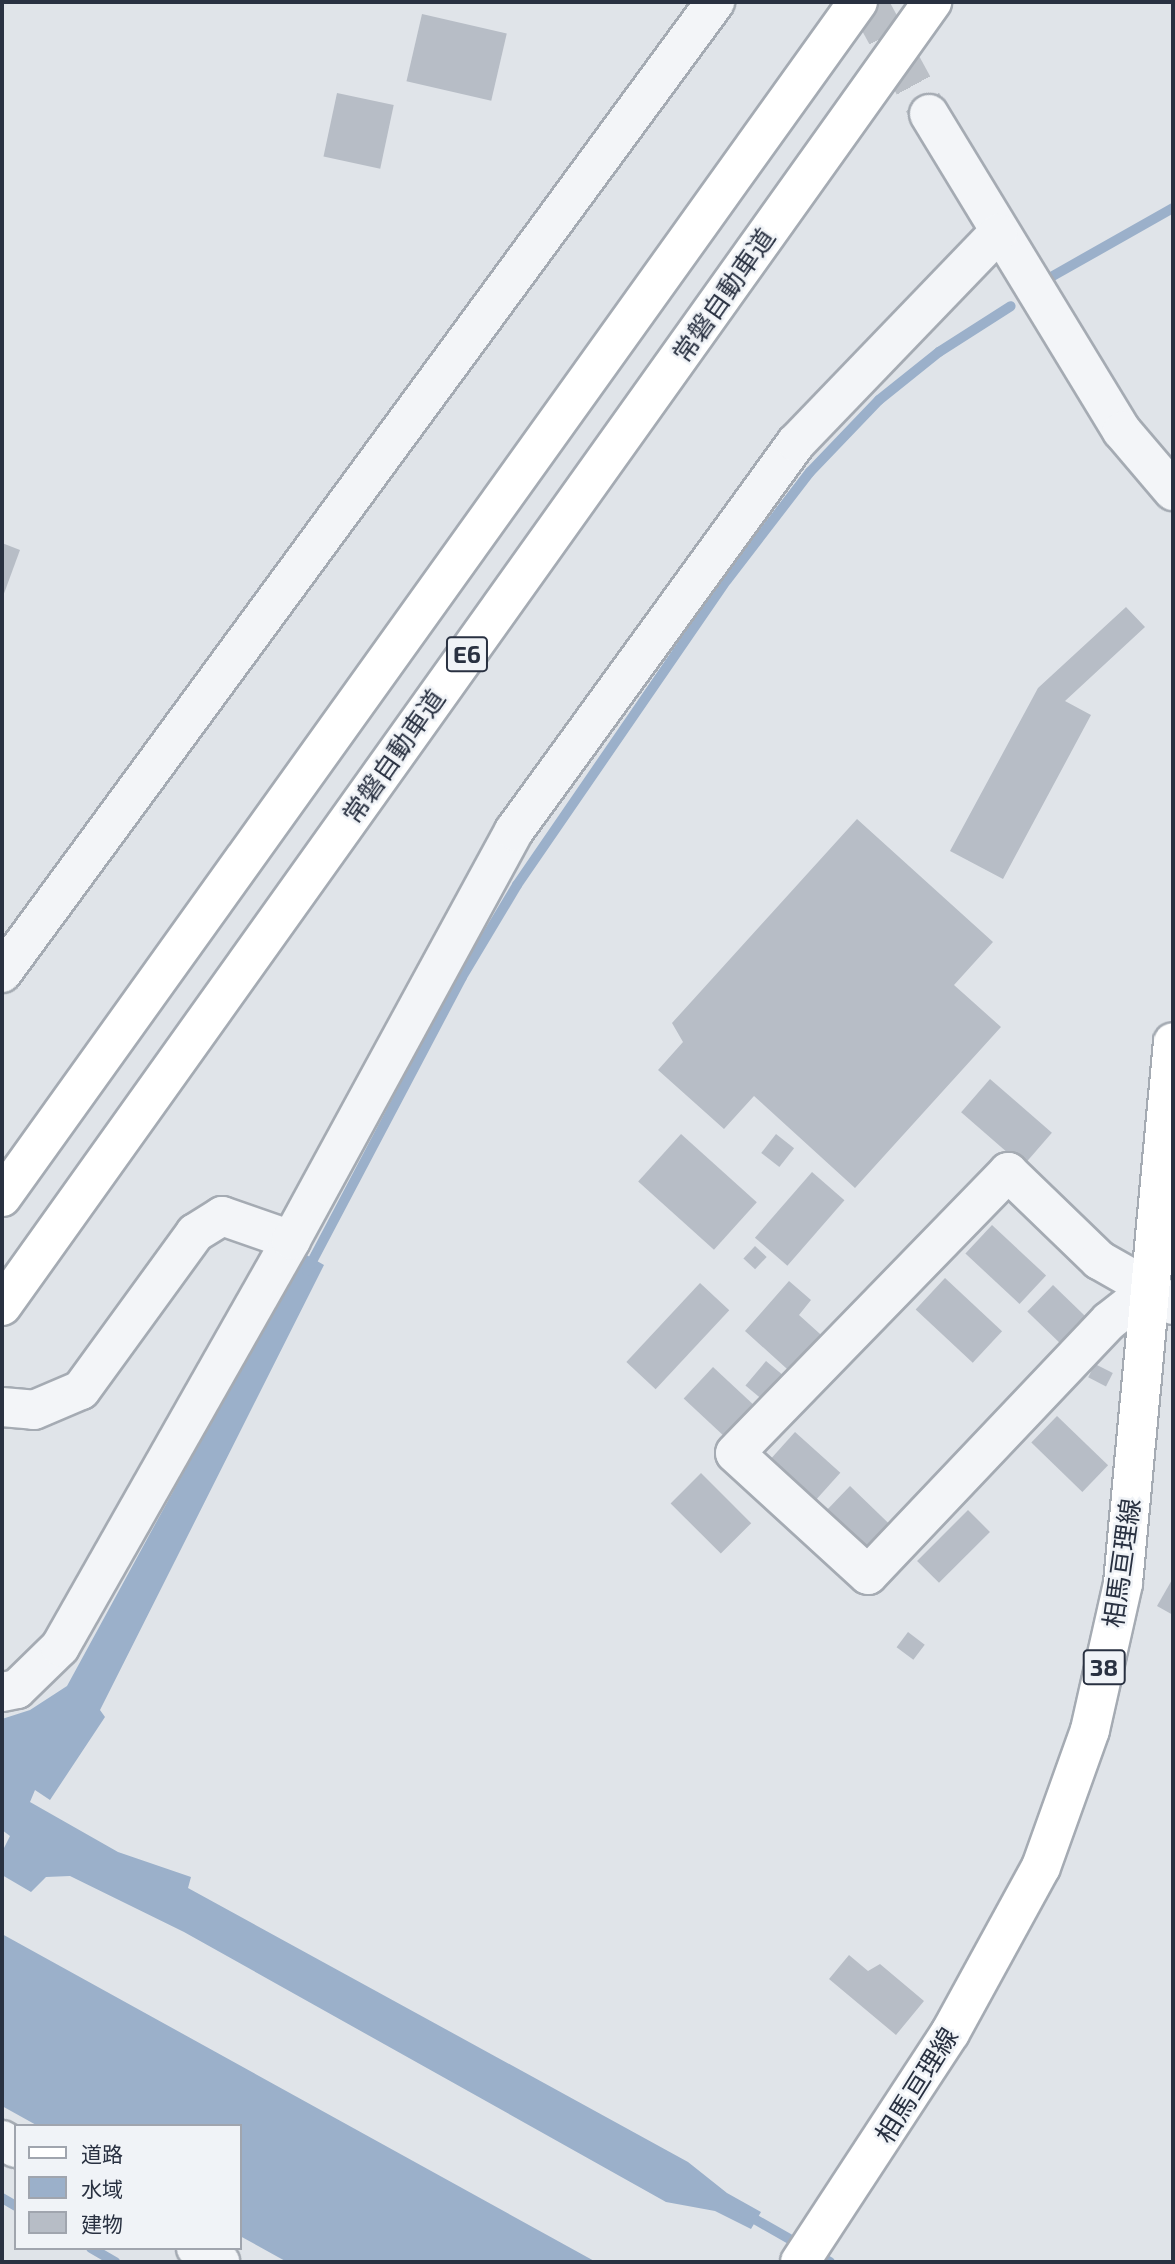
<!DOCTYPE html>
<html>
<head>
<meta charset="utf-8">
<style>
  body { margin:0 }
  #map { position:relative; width:1175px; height:2264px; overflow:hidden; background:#e0e4e9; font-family:"Exo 2","Noto Sans JP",sans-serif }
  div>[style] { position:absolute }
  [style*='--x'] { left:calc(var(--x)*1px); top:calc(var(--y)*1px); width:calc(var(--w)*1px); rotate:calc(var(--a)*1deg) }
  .water>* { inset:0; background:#9bb0ca }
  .stream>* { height:10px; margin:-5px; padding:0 5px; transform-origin:5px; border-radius:5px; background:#9bb0ca }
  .building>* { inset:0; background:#b7bdc6; transform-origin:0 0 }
  .minor-tunnel>* { height:38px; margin-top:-19px; transform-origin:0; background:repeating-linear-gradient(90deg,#bbc0c7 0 38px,transparent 0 57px) }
  .roads { filter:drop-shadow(2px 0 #a5abb3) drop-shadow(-2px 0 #a5abb3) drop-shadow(0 2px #a5abb3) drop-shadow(0 -2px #a5abb3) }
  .minor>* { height:38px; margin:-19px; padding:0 19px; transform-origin:19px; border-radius:19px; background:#f3f5f8 }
  .major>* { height:38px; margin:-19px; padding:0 19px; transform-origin:19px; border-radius:19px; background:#fff }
  .highway>* { height:38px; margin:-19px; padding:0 19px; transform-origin:19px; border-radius:19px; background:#fff }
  span { translate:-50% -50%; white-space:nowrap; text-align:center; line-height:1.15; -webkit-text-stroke:5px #f0f3f7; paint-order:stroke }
  .shield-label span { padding:2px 5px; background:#f0f3f7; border:2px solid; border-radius:5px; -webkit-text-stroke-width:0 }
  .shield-label { font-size:24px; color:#293141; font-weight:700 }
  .street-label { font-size:26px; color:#293141 }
  .frame { position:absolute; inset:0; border:4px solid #293141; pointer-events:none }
  .legend { position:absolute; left:14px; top:2124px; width:228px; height:126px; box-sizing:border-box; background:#f0f3f7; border:2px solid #a0a5ae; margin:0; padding:9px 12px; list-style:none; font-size:21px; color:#293141 }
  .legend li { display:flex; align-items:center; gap:14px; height:35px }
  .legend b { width:35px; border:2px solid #a0a5ae }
</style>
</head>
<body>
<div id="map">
  <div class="water">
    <div style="clip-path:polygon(303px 1253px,324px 1265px,100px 1710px,105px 1717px,50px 1800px,35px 1790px,30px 1802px,118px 1852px,191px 1877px,188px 1888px,688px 2162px,727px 2193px,761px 2212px,751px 2229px,715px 2211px,666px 2202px,184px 1932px,70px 1876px,46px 1877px,31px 1892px,2px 1875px,2px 1852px,10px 1836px,2px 1830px,2px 1719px,30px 1710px,67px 1686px)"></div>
    <div style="clip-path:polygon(2px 1934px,596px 2262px,287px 2262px,240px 2236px,240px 2126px,38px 2126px,2px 2106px)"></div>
  </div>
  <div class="stream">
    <div style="--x:1051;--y:277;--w:140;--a:-29.5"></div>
    <div style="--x:307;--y:1271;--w:332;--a:-62.2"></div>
    <div style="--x:462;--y:977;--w:107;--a:-59.1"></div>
    <div style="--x:517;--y:885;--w:370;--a:-55.5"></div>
    <div style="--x:727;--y:580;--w:136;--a:-52.5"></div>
    <div style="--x:810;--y:472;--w:100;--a:-46.2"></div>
    <div style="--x:879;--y:400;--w:77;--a:-38.7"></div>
    <div style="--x:939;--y:352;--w:85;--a:-32.6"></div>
    <div style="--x:2;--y:2198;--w:16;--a:30"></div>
    <div style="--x:744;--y:2213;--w:99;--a:29.7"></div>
    <div style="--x:91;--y:2248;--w:28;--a:30"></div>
  </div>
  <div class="building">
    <div style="left:422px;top:14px;width:87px;height:69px;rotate:13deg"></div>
    <div style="left:337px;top:93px;width:58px;height:65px;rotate:12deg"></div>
    <div style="clip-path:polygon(2px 543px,20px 550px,2px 599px)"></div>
    <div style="clip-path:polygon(1126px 607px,1145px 627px,1065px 701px,1091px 715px,1003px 879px,950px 851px,1038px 688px)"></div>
    <div style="clip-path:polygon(857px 819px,993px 942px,954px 985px,1001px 1027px,855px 1188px,754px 1096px,724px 1129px,658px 1070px,683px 1042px,672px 1023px)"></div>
    <div style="left:990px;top:1079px;width:82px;height:44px;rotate:41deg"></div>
    <div style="left:681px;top:1134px;width:102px;height:64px;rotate:42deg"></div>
    <div style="left:776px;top:1134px;width:23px;height:24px;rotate:38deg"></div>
    <div style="left:812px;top:1172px;width:43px;height:87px;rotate:41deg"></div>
    <div style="left:992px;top:1225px;width:74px;height:39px;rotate:43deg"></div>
    <div style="left:755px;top:1246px;width:16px;height:17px;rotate:43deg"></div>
    <div style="left:945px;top:1278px;width:78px;height:43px;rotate:43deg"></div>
    <div style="clip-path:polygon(789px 1281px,811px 1300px,799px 1315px,829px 1342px,797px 1378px,745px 1331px)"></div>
    <div style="left:700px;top:1283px;width:40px;height:108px;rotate:43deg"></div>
    <div style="left:1053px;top:1285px;width:55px;height:37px;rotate:44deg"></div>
    <div style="left:766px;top:1361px;width:34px;height:32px;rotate:40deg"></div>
    <div style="left:1095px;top:1364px;width:20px;height:15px;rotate:27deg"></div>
    <div style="left:713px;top:1367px;width:62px;height:43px;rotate:43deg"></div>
    <div style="left:1057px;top:1416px;width:71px;height:37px;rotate:44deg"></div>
    <div style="left:795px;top:1432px;width:61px;height:40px;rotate:42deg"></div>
    <div style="left:701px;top:1473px;width:71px;height:43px;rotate:45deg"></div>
    <div style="left:850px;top:1486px;width:63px;height:36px;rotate:44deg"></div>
    <div style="left:968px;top:1510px;width:31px;height:72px;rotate:45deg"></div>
    <div style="clip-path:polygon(1173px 1578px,1173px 1615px,1157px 1606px)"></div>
    <div style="left:908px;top:1632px;width:21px;height:19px;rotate:37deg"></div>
    <div style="clip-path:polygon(849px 1955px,868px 1971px,880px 1964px,924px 2001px,896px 2035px,829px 1979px)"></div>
  </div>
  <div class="minor-tunnel">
    <div style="--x:868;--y:2;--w:128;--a:61.4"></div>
  </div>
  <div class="roads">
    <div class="minor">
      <div style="--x:929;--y:114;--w:371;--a:58.7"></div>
      <div style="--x:1122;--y:431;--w:79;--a:49.6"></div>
      <div style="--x:2;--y:973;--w:1205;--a:-53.71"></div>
      <div style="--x:1150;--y:1289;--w:52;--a:142"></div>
      <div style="--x:1109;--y:1321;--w:350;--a:133.5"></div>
      <div style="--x:868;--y:1575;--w:180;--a:-137.5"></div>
      <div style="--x:735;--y:1453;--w:392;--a:-45.8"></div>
      <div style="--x:1008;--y:1172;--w:127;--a:44"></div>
      <div style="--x:1099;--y:1260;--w:59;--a:29.6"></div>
      <div style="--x:1150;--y:1289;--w:28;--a:35"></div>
      <div style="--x:2;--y:1407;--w:32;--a:5"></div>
      <div style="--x:34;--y:1410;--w:51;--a:-23.1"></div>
      <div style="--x:81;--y:1390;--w:194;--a:-54"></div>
      <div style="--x:195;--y:1233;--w:32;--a:-32"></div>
      <div style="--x:222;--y:1216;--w:73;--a:19.2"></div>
      <div style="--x:2;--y:1692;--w:15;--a:-11"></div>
      <div style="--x:17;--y:1689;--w:60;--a:-44.3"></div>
      <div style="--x:60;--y:1647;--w:468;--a:-60.4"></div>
      <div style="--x:291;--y:1240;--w:466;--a:-61.4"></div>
      <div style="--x:514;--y:831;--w:480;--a:-54"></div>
      <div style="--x:796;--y:443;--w:291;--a:-46.1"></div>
      <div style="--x:2;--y:2140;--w:16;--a:30"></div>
      <div style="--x:196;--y:2248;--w:28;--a:30"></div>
    </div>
    <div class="major">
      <div style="--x:800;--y:2262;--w:274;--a:-56.8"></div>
      <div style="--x:950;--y:2033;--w:189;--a:-61.3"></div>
      <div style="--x:1041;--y:1867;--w:145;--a:-70.3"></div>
      <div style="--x:1090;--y:1730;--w:151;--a:-77.3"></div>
      <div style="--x:1123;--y:1583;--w:543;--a:-84.72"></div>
    </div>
    <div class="highway">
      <div style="--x:2;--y:1197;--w:1470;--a:-54.39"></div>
      <div style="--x:2;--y:1306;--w:1602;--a:-54.5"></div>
    </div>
  </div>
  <div class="shield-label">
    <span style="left:467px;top:654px">E6</span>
    <span style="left:1104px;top:1667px">38</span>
  </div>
  <div class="street-label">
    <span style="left:723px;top:295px;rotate:-55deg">常磐自動車道</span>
    <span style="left:393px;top:756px;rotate:-55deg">常磐自動車道</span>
    <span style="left:1121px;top:1563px;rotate:-82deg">相馬亘理線</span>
    <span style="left:916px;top:2085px;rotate:-58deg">相馬亘理線</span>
  </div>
  <div class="frame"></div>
  <ul class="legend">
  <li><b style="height:9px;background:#fff"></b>道路</li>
  <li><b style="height:19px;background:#9bb0ca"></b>水域</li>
  <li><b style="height:19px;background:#b7bdc6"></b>建物</li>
  </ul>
</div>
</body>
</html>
